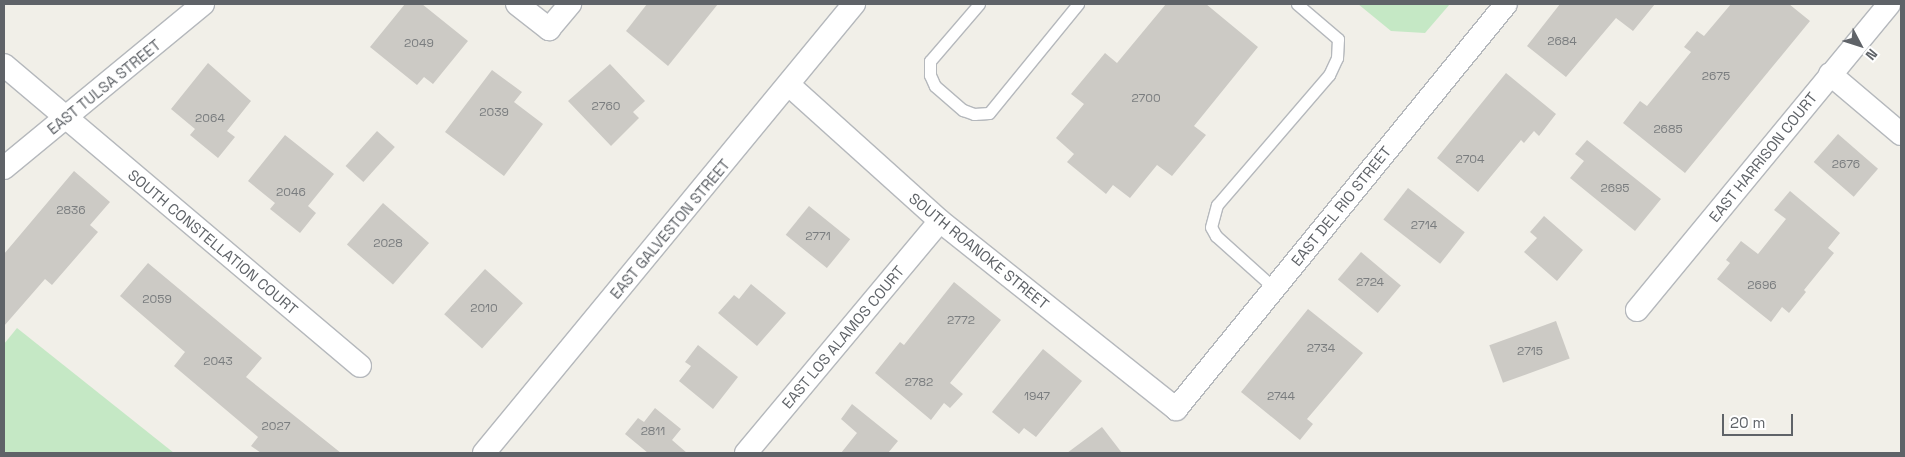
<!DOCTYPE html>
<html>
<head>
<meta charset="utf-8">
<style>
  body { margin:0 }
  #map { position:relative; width:1905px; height:457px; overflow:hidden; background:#f1efe8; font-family:"Space Grotesk",sans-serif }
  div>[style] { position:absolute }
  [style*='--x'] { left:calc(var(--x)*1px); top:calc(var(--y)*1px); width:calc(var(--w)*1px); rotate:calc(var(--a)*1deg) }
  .green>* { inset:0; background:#c5e8c5 }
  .building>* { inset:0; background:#cccac5; transform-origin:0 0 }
  .roads { filter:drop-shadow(1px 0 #b5b8bc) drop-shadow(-1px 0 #b5b8bc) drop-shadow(0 1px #b5b8bc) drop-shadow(0 -1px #b5b8bc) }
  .service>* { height:11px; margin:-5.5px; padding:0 5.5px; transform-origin:5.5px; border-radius:5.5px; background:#fff }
  .minor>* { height:22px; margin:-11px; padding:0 11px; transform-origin:11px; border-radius:11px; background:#fff }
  span { translate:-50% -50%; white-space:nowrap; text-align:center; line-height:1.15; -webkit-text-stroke:4px #fff; paint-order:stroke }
  .number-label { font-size:12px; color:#7a7d7f }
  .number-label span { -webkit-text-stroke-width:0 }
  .street-label { font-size:15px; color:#5f6368 }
  .frame { position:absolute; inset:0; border:5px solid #5f6368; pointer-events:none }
  .north { position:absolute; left:1835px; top:20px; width:50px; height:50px; -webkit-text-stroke:4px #fff; paint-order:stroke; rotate:130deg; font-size:14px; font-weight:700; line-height:20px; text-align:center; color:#5f6368 }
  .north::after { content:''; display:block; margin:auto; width:18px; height:22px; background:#5f6368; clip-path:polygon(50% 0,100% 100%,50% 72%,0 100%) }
  .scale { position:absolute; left:1722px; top:414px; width:71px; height:22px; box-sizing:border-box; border:2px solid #5f6368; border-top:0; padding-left:6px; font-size:15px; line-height:18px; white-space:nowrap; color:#5f6368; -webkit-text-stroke:4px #fff; paint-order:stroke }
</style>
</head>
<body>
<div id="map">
  <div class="green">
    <div style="clip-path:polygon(1358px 4px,1450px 4px,1425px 33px,1391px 31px)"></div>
    <div style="clip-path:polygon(17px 328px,174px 453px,4px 453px,4px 344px)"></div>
  </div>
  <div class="building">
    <div style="clip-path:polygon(405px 4px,422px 4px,468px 41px,433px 84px,424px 77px,417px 85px,370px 47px)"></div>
    <div style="clip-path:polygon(647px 4px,718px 4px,668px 66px,626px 31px)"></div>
    <div style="clip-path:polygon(1166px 4px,1206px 4px,1258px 47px,1194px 126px,1206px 135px,1172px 176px,1157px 165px,1130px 198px,1113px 185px,1106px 194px,1067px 162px,1074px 154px,1056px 138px,1084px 104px,1071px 94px,1105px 53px,1117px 63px)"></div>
    <div style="clip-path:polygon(1560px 4px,1655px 4px,1633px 31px,1616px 18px,1566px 77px,1527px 46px)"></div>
    <div style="clip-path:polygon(1731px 4px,1789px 4px,1810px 21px,1685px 173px,1623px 123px,1640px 101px,1647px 106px,1691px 52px,1684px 47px,1697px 31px,1704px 36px)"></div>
    <div style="clip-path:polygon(208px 63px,251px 101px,227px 131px,235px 137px,218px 158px,190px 135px,195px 129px,171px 109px)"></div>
    <div style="clip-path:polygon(610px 64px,645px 101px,633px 112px,639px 118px,611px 146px,568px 101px)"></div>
    <div style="clip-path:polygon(492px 70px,522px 92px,514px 102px,543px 124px,504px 176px,445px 132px)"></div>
    <div style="clip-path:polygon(1506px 73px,1556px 114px,1539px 136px,1534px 131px,1524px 143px,1521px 140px,1478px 192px,1437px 158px)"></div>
    <div style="left:377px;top:131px;width:24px;height:47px;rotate:42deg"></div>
    <div style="left:1838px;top:134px;width:53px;height:37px;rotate:41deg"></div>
    <div style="clip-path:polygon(285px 135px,334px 174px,308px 206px,316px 213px,300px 233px,270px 209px,275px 203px,248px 181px)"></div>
    <div style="clip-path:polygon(1587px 140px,1661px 199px,1635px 231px,1570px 178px,1584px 161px,1575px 154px)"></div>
    <div style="clip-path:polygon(74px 171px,110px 202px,90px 225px,98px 232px,52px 285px,45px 279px,4px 326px,4px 254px)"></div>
    <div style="left:1408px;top:188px;width:72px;height:40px;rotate:38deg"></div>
    <div style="clip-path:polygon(1790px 191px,1840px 233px,1828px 248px,1834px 253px,1804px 290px,1806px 292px,1789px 313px,1782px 307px,1771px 322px,1717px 279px,1730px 263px,1726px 260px,1741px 241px,1758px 254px,1786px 219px,1774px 210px)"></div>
    <div style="left:383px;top:203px;width:61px;height:55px;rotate:41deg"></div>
    <div style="left:809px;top:206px;width:53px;height:37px;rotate:39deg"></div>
    <div style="clip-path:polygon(1544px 216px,1583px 250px,1557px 281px,1524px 252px,1537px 238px,1530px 232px)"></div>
    <div style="left:1361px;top:252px;width:52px;height:36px;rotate:40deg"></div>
    <div style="clip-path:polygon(148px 263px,262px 358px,246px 377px,341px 453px,261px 453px,251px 446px,258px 437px,174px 366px,185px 352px,120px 296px)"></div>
    <div style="left:485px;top:269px;width:51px;height:61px;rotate:42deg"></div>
    <div style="clip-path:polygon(954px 282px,1001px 320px,950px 383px,963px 394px,950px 408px,944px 403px,931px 420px,875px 373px,900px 342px,904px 345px)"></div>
    <div style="clip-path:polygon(751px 284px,786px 313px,757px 346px,718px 313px,734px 295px,739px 299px)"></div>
    <div style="clip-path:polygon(1308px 309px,1363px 353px,1307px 419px,1313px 424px,1300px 440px,1241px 392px)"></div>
    <div style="left:1556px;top:321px;width:40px;height:71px;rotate:70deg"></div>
    <div style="clip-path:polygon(698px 345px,738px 377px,713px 409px,679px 381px,691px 366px,685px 362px)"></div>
    <div style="clip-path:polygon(1043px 349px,1082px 381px,1036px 437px,1024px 428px,1019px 434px,992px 412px)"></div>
    <div style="clip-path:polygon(852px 404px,898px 441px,888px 453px,841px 453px,857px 433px,841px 419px)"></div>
    <div style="clip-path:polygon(655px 408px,681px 429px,672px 440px,687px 453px,648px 453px,625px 434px,638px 418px,644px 422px)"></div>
    <div style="clip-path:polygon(1102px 427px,1122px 453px,1067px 453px)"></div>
  </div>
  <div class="roads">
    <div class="service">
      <div style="--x:979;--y:4;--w:75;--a:130.7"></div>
      <div style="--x:930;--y:61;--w:14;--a:90"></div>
      <div style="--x:930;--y:75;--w:12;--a:66"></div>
      <div style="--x:935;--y:86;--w:37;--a:41"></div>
      <div style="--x:963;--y:110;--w:12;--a:20"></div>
      <div style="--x:974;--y:114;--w:15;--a:-4"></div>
      <div style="--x:989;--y:113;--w:141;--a:-50.8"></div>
      <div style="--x:1274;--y:288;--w:78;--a:-138.1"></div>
      <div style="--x:1216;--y:236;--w:10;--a:-119"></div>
      <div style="--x:1211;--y:227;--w:23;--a:-75"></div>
      <div style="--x:1217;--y:205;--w:172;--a:-49.3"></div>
      <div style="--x:1329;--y:75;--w:19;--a:-65"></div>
      <div style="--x:1337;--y:58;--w:19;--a:-87"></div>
      <div style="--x:1338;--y:39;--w:54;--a:-139.5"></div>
    </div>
    <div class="minor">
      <div style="--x:517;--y:4;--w:41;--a:38"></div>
      <div style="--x:549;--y:29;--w:33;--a:-50"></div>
      <div style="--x:4;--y:65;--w:466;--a:40.2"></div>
      <div style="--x:1830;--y:74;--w:93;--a:40.2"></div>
      <div style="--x:789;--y:85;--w:203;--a:42"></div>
      <div style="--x:940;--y:221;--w:302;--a:38.5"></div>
      <div style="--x:1176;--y:409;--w:522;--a:-50.83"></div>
      <div style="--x:4;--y:168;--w:258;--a:-39.5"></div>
      <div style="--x:1637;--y:310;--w:396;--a:-50.5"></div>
      <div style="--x:484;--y:453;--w:582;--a:-50.51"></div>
      <div style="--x:746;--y:453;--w:302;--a:-50.1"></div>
    </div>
  </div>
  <div class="number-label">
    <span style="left:1562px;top:42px">2684</span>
    <span style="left:419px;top:44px">2049</span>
    <span style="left:1716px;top:77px">2675</span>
    <span style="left:1146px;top:99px">2700</span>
    <span style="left:606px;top:107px">2760</span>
    <span style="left:494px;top:113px">2039</span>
    <span style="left:210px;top:119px">2064</span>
    <span style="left:1668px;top:130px">2685</span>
    <span style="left:1470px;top:160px">2704</span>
    <span style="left:1846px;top:165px">2676</span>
    <span style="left:1615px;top:189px">2695</span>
    <span style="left:291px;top:193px">2046</span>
    <span style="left:71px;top:211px">2836</span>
    <span style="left:1424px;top:226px">2714</span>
    <span style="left:818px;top:237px">2771</span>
    <span style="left:388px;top:244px">2028</span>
    <span style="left:1370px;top:283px">2724</span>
    <span style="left:1762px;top:286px">2696</span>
    <span style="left:157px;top:300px">2059</span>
    <span style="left:484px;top:309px">2010</span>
    <span style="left:961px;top:321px">2772</span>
    <span style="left:1321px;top:349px">2734</span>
    <span style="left:1530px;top:352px">2715</span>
    <span style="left:218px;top:362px">2043</span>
    <span style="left:919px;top:383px">2782</span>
    <span style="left:1037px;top:397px">1947</span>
    <span style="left:1281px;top:397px">2744</span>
    <span style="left:276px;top:427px">2027</span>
    <span style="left:653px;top:432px">2811</span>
  </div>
  <div class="street-label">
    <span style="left:104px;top:87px;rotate:-39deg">EAST TULSA STREET</span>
    <span style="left:1763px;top:157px;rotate:-51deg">EAST HARRISON COURT</span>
    <span style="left:1341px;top:206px;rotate:-51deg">EAST DEL RIO STREET</span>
    <span style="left:670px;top:229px;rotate:-50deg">EAST GALVESTON STREET</span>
    <span style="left:213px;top:242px;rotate:40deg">SOUTH CONSTELLATION COURT</span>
    <span style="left:979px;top:251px;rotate:39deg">SOUTH ROANOKE STREET</span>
    <span style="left:843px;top:337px;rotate:-50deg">EAST LOS ALAMOS COURT</span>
  </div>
  <div class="frame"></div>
  <div class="north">N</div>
  <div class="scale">20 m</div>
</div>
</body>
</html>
